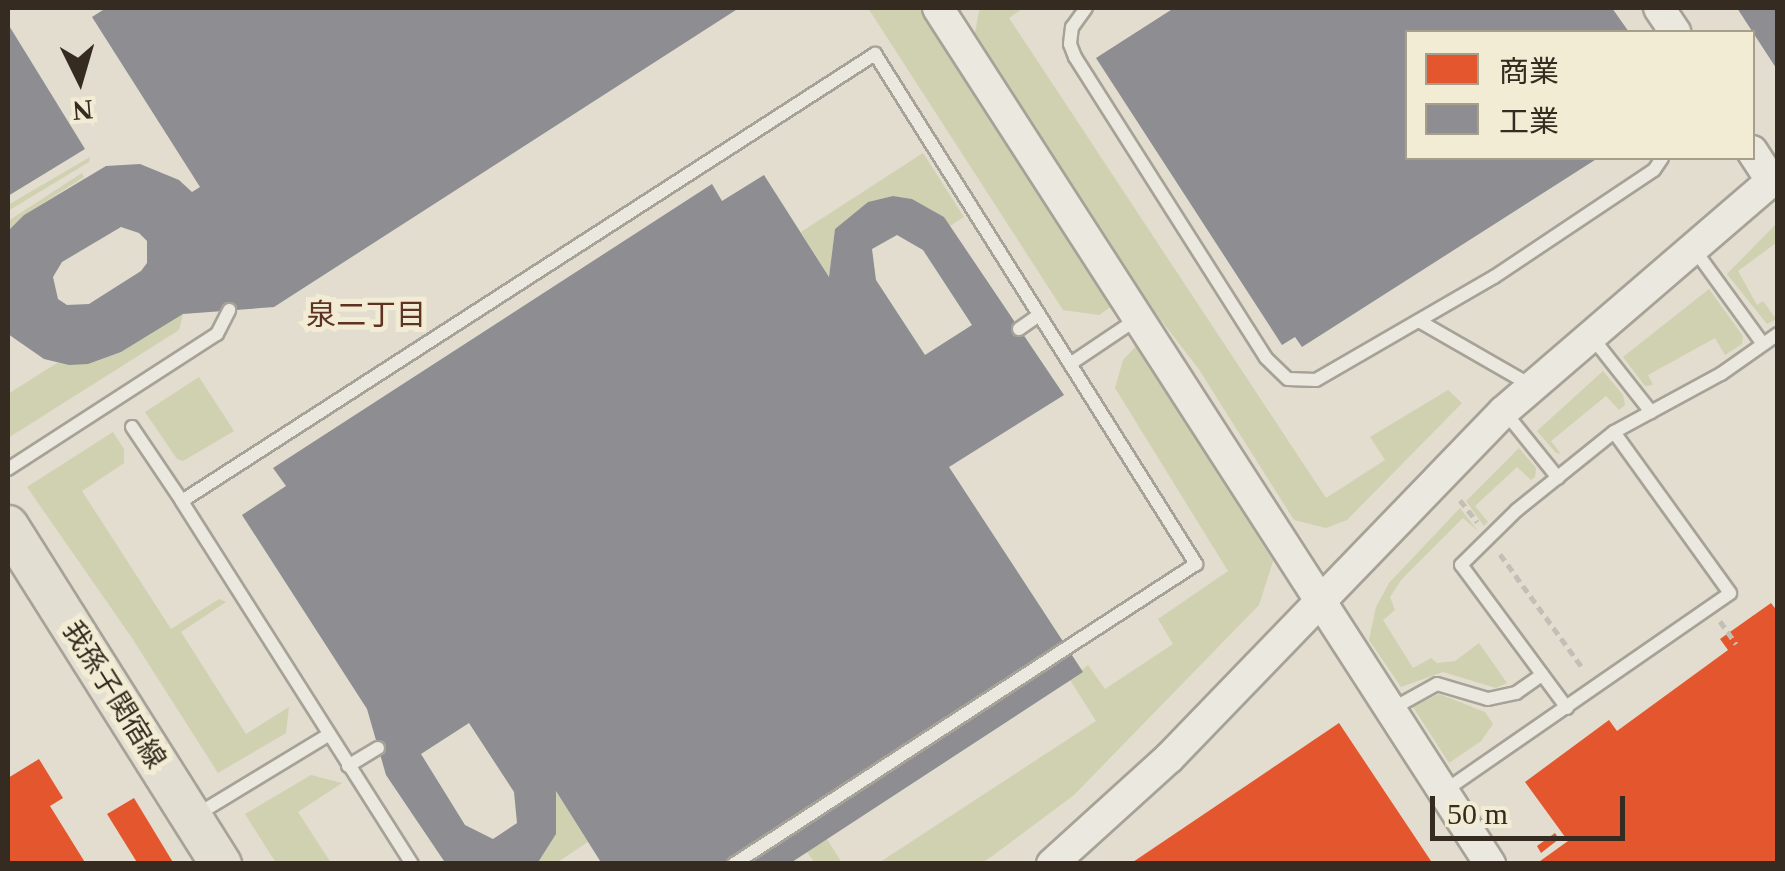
<!DOCTYPE html>
<html>
<head>
<meta charset="utf-8">
<style>
  body { margin:0 }
  #map { position:relative; width:1785px; height:871px; overflow:hidden; background:#e2ddce; font-family:"Times New Roman","Noto Sans JP",serif }
  div>[style] { position:absolute }
  [style*='--x'] { left:calc(var(--x)*1px); top:calc(var(--y)*1px); width:calc(var(--w)*1px); rotate:calc(var(--a)*1deg) }
  .green>* { inset:0; background:#cfd1b1 }
  .shops>* { inset:0; background:#e4572e }
  .industry>* { inset:0; background:#8d8d92 }
  .path>* { height:5px; margin-top:-2.5px; transform-origin:0; background:repeating-linear-gradient(90deg,#c3bfb6 0 8px,transparent 0 13px) }
  .roads { filter:drop-shadow(2px 0 #a7a297) drop-shadow(-2px 0 #a7a297) drop-shadow(0 2px #a7a297) drop-shadow(0 -2px #a7a297) }
  .service>* { height:12px; margin:-6px; padding:0 6px; transform-origin:6px; border-radius:6px; background:#eae8df }
  .tertiary>* { height:30px; margin:-15px; padding:0 15px; transform-origin:15px; border-radius:15px; background:#eae8df }
  .primary>* { height:40px; margin:-20px; padding:0 20px; transform-origin:20px; border-radius:20px; background:#e2ded1 }
  span { translate:-50% -50%; white-space:nowrap; text-align:center; line-height:1.15; -webkit-text-stroke:10px #f2ecd4; paint-order:stroke }
  .street-label { font-size:28px; color:#352b20 }
  .neighbourhood-label { font-size:30px; color:#5e3323 }
  .frame { position:absolute; inset:0; border:10px solid #352b20; pointer-events:none }
  .legend { position:absolute; left:1405px; top:30px; width:350px; height:130px; box-sizing:border-box; background:#f2ecd4; border:2px solid #a69f8c; margin:0; padding:12px 18px; list-style:none; font-size:30px; color:#352b20 }
  .legend li { display:flex; align-items:center; gap:20px; height:50px }
  .legend b { width:50px; border:2px solid #a69f8c }
  .north { position:absolute; left:30px; top:30px; width:100px; height:100px; -webkit-text-stroke:8px #f2ecd4; paint-order:stroke; rotate:175deg; font-size:28px; font-weight:700; line-height:40px; text-align:center; color:#352b20 }
  .north::after { content:''; display:block; margin:auto; width:35px; height:45px; background:#352b20; clip-path:polygon(50% 0,100% 100%,50% 72%,0 100%) }
  .scale { position:absolute; left:1430px; top:796px; width:195px; height:45px; box-sizing:border-box; border:5px solid #352b20; border-top:0; padding-left:12px; font-size:30px; line-height:35px; white-space:nowrap; color:#352b20; -webkit-text-stroke:8px #f2ecd4; paint-order:stroke }
</style>
</head>
<body>
<div id="map">
  <div class="green">
    <div style="clip-path:polygon(868px 8px,919px 8px,1112px 306px,1099px 315px,1063px 310px)"></div>
    <div style="clip-path:polygon(984px 8px,1023px 8px,1009px 18px,1326px 498px,1385px 460px,1370px 437px,1448px 390px,1462px 403px,1347px 520px,1326px 528px,1294px 520px,1198px 368px,1136px 288px,974px 39px,979px 11px)"></div>
    <div style="clip-path:polygon(923px 153px,964px 217px,950px 226px,944px 217px,912px 199px,893px 196px,868px 202px,835px 229px,829px 277px,801px 232px)"></div>
    <div style="clip-path:polygon(90px 157px,89px 162px,8px 211px,8px 205px)"></div>
    <div style="clip-path:polygon(82px 173px,84px 177px,24px 215px,8px 231px,8px 221px)"></div>
    <div style="clip-path:polygon(1777px 223px,1776px 243px,1738px 271px,1757px 305px,1763px 301px,1776px 319px,1767px 324px,1727px 274px)"></div>
    <div style="clip-path:polygon(1709px 289px,1743px 336px,1742px 344px,1725px 355px,1715px 338px,1648px 375px,1653px 385px,1645px 386px,1623px 357px)"></div>
    <div style="clip-path:polygon(183px 314px,179px 330px,8px 438px,8px 394px,57px 363px,88px 364px,121px 352px)"></div>
    <div style="clip-path:polygon(1137px 345px,1273px 561px,1259px 605px,1074px 795px,991px 857px,981px 863px,877px 864px,1096px 721px,1070px 680px,1088px 665px,1105px 689px,1173px 644px,1158px 619px,1228px 571px,1115px 388px,1123px 360px)"></div>
    <div style="clip-path:polygon(1603px 371px,1623px 395px,1625px 405px,1619px 410px,1606px 396px,1551px 441px,1561px 454px,1556px 453px,1537px 431px)"></div>
    <div style="clip-path:polygon(199px 377px,234px 431px,183px 461px,177px 459px,145px 412px)"></div>
    <div style="clip-path:polygon(113px 432px,124px 449px,124px 463px,82px 491px,171px 629px,219px 599px,226px 602px,181px 632px,246px 734px,289px 707px,286px 733px,218px 773px,132px 638px,27px 487px)"></div>
    <div style="clip-path:polygon(1519px 448px,1536px 468px,1535px 477px,1531px 480px,1517px 467px,1475px 506px,1488px 522px,1484px 526px,1466px 501px)"></div>
    <div style="clip-path:polygon(1460px 508px,1478px 531px,1463px 518px,1401px 580px,1390px 597px,1395px 610px,1383px 620px,1413px 668px,1431px 658px,1437px 663px,1455px 661px,1479px 643px,1507px 683px,1496px 688px,1443px 672px,1401px 687px,1369px 640px,1376px 607px,1389px 583px)"></div>
    <div style="clip-path:polygon(1439px 694px,1485px 712px,1493px 724px,1481px 741px,1449px 763px,1413px 707px)"></div>
    <div style="clip-path:polygon(311px 775px,342px 783px,298px 812px,331px 863px,276px 863px,245px 814px)"></div>
    <div style="clip-path:polygon(556px 791px,588px 842px,556px 863px,537px 864px,556px 834px)"></div>
    <div style="clip-path:polygon(827px 839px,842px 863px,815px 863px,807px 852px)"></div>
  </div>
  <div class="shops">
    <div style="clip-path:polygon(1771px 603px,1778px 612px,1778px 864px,1536px 864px,1568px 841px,1525px 782px,1609px 720px,1617px 731px,1728px 650px,1720px 639px)"></div>
    <div style="clip-path:polygon(1339px 723px,1433px 864px,1130px 864px)"></div>
    <div style="clip-path:polygon(39px 759px,63px 798px,50px 806px,86px 864px,8px 864px,8px 778px)"></div>
    <div style="clip-path:polygon(134px 798px,174px 864px,138px 864px,107px 814px)"></div>
    <div style="clip-path:polygon(1555px 833px,1559px 839px,1541px 853px,1537px 846px)"></div>
  </div>
  <div class="industry">
    <div style="clip-path:polygon(evenodd,106px 8px,739px 8px,274px 307px,183px 314px,121px 352px,88px 364px,69px 365px,44px 359px,8px 334px,8px 231px,24px 215px,106px 166px,140px 164px,179px 180px,192px 192px,200px 187px,92px 17px,106px 8px,121px 227px,139px 233px,147px 241px,147px 263px,141px 271px,89px 304px,67px 305px,58px 299px,53px 277px,62px 262px,121px 227px)"></div>
    <div style="clip-path:polygon(1174px 8px,1612px 8px,1629px 32px,1408px 32px,1408px 158px,1598px 158px,1302px 347px,1295px 337px,1282px 345px,1096px 58px)"></div>
    <div style="clip-path:polygon(1737px 8px,1778px 8px,1778px 71px)"></div>
    <div style="clip-path:polygon(8px 24px,85px 149px,8px 196px)"></div>
    <div style="clip-path:polygon(evenodd,764px 175px,829px 277px,835px 229px,868px 202px,893px 196px,912px 199px,944px 217px,1064px 395px,949px 467px,1083px 672px,789px 864px,602px 864px,556px 791px,556px 834px,537px 864px,446px 864px,386px 775px,367px 709px,242px 515px,286px 486px,273px 468px,712px 184px,722px 201px,764px 175px,897px 235px,923px 250px,972px 325px,925px 355px,876px 280px,872px 249px,897px 235px,764px 175px,469px 723px,514px 792px,517px 823px,493px 839px,465px 825px,421px 754px,469px 723px)"></div>
  </div>
  <div class="path">
    <div style="--x:1460;--y:500;--w:28;--a:52"></div>
    <div style="--x:1500;--y:554;--w:143;--a:54.1"></div>
    <div style="--x:1720;--y:621;--w:28;--a:55"></div>
  </div>
  <div class="roads">
    <div class="service">
      <div style="--x:1086;--y:8;--w:24;--a:126"></div>
      <div style="--x:1072;--y:27;--w:17;--a:97"></div>
      <div style="--x:1070;--y:44;--w:14;--a:69"></div>
      <div style="--x:1075;--y:57;--w:356;--a:57.6"></div>
      <div style="--x:1266;--y:358;--w:30;--a:44"></div>
      <div style="--x:1288;--y:379;--w:28;--a:2"></div>
      <div style="--x:1316;--y:380;--w:206;--a:-30.1"></div>
      <div style="--x:1494;--y:277;--w:192;--a:-33.8"></div>
      <div style="--x:1654;--y:170;--w:14;--a:-56"></div>
      <div style="--x:1694;--y:249;--w:117;--a:54"></div>
      <div style="--x:1419;--y:321;--w:130;--a:29.9"></div>
      <div style="--x:1019;--y:329;--w:24;--a:-35"></div>
      <div style="--x:1591;--y:336;--w:97;--a:51.7"></div>
      <div style="--x:1070;--y:364;--w:81;--a:-33.9"></div>
      <div style="--x:1504;--y:411;--w:86;--a:51.1"></div>
      <div style="--x:132;--y:427;--w:89;--a:56"></div>
      <div style="--x:8;--y:469;--w:249;--a:-32.9"></div>
      <div style="--x:217;--y:334;--w:27;--a:-63"></div>
      <div style="--x:1567;--y:708;--w:178;--a:-126.5"></div>
      <div style="--x:1461;--y:565;--w:78;--a:-44.5"></div>
      <div style="--x:1517;--y:510;--w:124;--a:-38.8"></div>
      <div style="--x:1614;--y:432;--w:122;--a:-28.5"></div>
      <div style="--x:1721;--y:374;--w:70;--a:-35.1"></div>
      <div style="--x:1392;--y:709;--w:51;--a:-29.1"></div>
      <div style="--x:1437;--y:684;--w:53;--a:16.4"></div>
      <div style="--x:1488;--y:699;--w:29;--a:-12"></div>
      <div style="--x:1516;--y:693;--w:32;--a:-35"></div>
      <div style="--x:348;--y:766;--w:35;--a:-31"></div>
      <div style="--x:1443;--y:792;--w:349;--a:-34.7"></div>
      <div style="--x:1730;--y:593;--w:198;--a:-125.8"></div>
      <div style="--x:198;--y:814;--w:152;--a:-31.3"></div>
      <div style="--x:412;--y:864;--w:430;--a:-122.4"></div>
      <div style="--x:182;--y:501;--w:825;--a:-32.82"></div>
      <div style="--x:875;--y:54;--w:603;--a:57.81"></div>
      <div style="--x:1196;--y:564;--w:551;--a:147"></div>
    </div>
    <div class="tertiary">
      <div style="--x:938;--y:8;--w:1019;--a:57.18"></div>
      <div style="--x:1659;--y:8;--w:29;--a:56"></div>
      <div style="--x:1752;--y:151;--w:35;--a:57"></div>
      <div style="--x:1052;--y:864;--w:158;--a:-42.2"></div>
      <div style="--x:1169;--y:758;--w:482;--a:-46"></div>
      <div style="--x:1504;--y:411;--w:362;--a:-40.7"></div>
    </div>
    <div class="primary">
      <div style="--x:8;--y:526;--w:400;--a:57.8"></div>
    </div>
  </div>
  <div class="street-label">
    <span style="left:114px;top:695px;rotate:58deg">我孫子関宿線</span>
  </div>
  <div class="neighbourhood-label">
    <span style="left:366px;top:315px">泉二丁目</span>
  </div>
  <div class="frame"></div>
  <ul class="legend">
  <li><b style="height:28px;background:#e4572e"></b>商業</li>
  <li><b style="height:28px;background:#8d8d92"></b>工業</li>
  </ul>
  <div class="north">N</div>
  <div class="scale">50 m</div>
</div>
</body>
</html>
